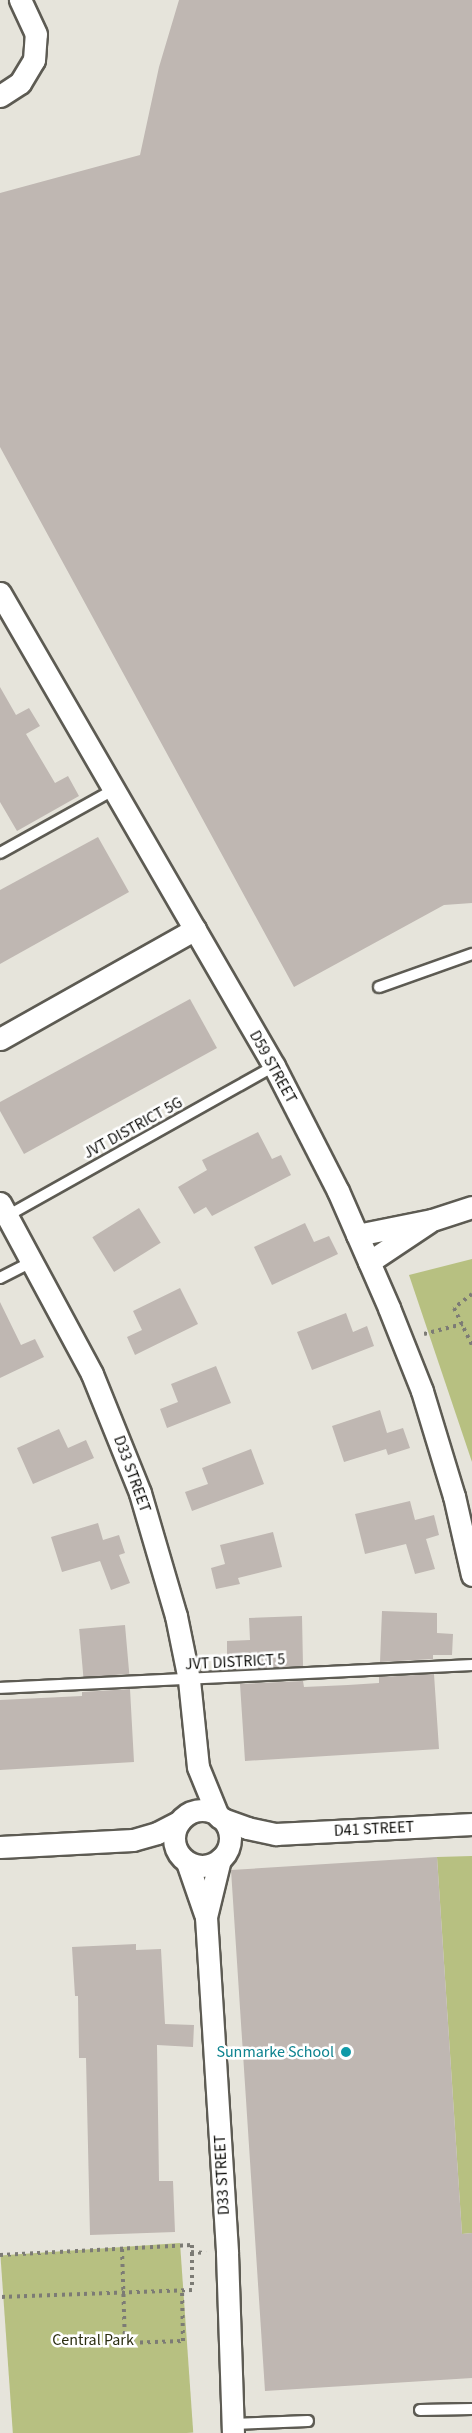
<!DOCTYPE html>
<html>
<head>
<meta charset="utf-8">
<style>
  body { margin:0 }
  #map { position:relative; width:472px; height:2433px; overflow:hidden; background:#e6e4db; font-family:"Source Sans 3",sans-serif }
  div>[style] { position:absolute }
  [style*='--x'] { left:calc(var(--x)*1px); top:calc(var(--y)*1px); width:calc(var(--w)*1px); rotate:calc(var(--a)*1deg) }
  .green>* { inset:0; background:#b7c081; transform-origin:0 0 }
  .building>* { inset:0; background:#bfb7b2; transform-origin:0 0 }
  .path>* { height:4px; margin-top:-2px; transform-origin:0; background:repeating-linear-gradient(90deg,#7c7b75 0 3px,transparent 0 7.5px) }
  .roads { filter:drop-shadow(2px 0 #5d5b53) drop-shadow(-2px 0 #5d5b53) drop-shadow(0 2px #5d5b53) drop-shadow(0 -2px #5d5b53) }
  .lane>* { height:10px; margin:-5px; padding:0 5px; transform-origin:5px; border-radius:5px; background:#fff }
  .street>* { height:21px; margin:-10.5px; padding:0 10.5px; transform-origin:10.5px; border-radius:10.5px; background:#fff }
  .street>.ring { margin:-10.5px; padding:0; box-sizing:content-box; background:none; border:21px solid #fff; border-radius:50% }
  .dots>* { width:16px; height:16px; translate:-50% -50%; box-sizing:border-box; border:3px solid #fff; border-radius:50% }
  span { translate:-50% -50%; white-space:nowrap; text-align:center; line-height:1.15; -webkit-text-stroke:5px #fff; paint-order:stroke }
  .street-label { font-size:16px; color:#0d0d0a }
  .culture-label { font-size:16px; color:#0d838f }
  .right { translate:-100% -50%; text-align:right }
  .park-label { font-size:16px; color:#2b2e11 }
</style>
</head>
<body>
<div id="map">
  <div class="green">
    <div style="clip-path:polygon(472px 1259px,472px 1462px,409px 1275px)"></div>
    <div style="clip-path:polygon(472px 1856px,472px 2233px,462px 2234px,437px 1857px)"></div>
    <div style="left:180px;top:2243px;width:190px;height:180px;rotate:86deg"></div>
  </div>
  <div class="building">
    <div style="clip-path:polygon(179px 0,472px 0,472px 903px,444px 905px,294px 987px,0 447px,0 193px,140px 155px,159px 67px)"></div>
    <div style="clip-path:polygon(0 687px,16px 715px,29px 708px,40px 726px,26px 734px,55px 783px,68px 776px,79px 796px,17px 831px,0 802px)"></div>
    <div style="clip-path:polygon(98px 837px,129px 892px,0 964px,0 890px)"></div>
    <div style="clip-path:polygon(190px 999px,217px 1048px,24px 1154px,0 1111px,0 1102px)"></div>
    <div style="clip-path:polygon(258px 1132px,272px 1159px,281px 1155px,291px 1175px,212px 1216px,206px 1207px,194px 1214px,178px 1187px,207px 1170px,202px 1160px)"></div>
    <div style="left:139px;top:1208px;width:41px;height:55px;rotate:58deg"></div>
    <div style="clip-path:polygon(305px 1223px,314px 1242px,329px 1236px,338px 1254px,272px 1285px,254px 1247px)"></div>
    <div style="clip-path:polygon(180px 1288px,198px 1324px,135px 1355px,127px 1337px,142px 1330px,133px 1311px)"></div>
    <div style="clip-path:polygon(0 1302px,21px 1345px,35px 1339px,44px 1357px,0 1378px)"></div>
    <div style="clip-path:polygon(346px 1313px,353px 1332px,367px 1326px,374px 1346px,312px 1370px,297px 1332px)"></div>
    <div style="clip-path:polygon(216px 1366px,231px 1403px,167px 1428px,160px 1409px,178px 1402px,171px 1384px)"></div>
    <div style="clip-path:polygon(380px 1410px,387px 1433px,403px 1428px,410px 1448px,388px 1455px,386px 1449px,344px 1462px,332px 1426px)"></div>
    <div style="clip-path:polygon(59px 1429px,68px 1448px,86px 1440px,94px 1458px,33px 1484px,17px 1448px)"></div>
    <div style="clip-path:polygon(251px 1449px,264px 1484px,192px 1511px,185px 1492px,208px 1484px,202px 1468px)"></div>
    <div style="clip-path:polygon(410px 1501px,415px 1520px,434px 1515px,439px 1535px,426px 1539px,435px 1569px,415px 1574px,406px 1544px,365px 1554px,355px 1514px)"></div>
    <div style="clip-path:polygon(98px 1523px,103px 1540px,119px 1535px,125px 1553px,119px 1555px,130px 1583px,111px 1590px,100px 1561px,62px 1572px,51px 1537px)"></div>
    <div style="clip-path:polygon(273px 1532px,282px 1567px,238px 1578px,240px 1584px,216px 1589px,211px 1568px,225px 1564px,220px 1545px)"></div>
    <div style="clip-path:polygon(382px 1611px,437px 1613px,437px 1633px,453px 1634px,452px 1655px,433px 1655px,433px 1659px,380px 1662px)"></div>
    <div style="clip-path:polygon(302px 1616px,303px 1666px,239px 1669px,239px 1661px,227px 1661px,227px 1641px,250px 1640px,249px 1618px)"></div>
    <div style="left:125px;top:1625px;width:49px;height:46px;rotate:85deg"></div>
    <div style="clip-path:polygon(434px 1674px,439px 1749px,245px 1761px,240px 1684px,303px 1681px,304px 1687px,348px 1685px,379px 1683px,379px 1677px)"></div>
    <div style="clip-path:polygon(130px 1689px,134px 1762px,0 1770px,0 1700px,82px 1696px,82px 1692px)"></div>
    <div style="clip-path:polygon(437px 1857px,462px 2234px,472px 2233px,472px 2378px,265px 2391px,231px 1870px)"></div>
    <div style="clip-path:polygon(136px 1944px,136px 1950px,161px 1949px,165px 2024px,194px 2025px,193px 2047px,157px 2045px,159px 2181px,173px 2181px,175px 2232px,90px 2235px,86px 2058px,79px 2058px,78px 1996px,75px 1996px,72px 1947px)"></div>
  </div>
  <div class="path">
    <div style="--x:472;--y:1294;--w:23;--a:142"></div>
    <div style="--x:454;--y:1308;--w:41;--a:64.1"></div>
    <div style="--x:424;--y:1334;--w:40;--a:-14.4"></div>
    <div style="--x:122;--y:2249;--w:94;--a:88.2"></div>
    <div style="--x:125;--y:2343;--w:58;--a:-2"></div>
    <div style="--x:183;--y:2341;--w:50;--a:-91.1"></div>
    <div style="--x:191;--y:2252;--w:15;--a:4"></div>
    <div style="--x:0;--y:2255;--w:192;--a:-3"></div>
    <div style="--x:192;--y:2245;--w:45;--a:90"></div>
    <div style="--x:192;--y:2290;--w:192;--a:177.9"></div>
  </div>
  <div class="roads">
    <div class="lane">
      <div style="--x:0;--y:853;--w:132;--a:-29.1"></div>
      <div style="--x:379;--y:987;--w:99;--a:-19.5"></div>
      <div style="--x:7;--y:1216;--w:306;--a:-29.3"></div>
      <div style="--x:0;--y:1278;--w:37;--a:-27"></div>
      <div style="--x:0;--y:1688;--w:473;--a:-2.8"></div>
      <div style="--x:420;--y:2410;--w:52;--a:-1.1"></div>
      <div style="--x:233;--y:2424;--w:75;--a:-2.3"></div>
    </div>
    <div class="street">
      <div style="--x:0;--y:96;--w:24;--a:-33"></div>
      <div style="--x:20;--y:83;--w:27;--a:-59"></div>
      <div style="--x:34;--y:60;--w:26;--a:-86"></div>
      <div style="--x:36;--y:34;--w:38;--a:-115"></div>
      <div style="--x:0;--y:593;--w:547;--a:59.92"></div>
      <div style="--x:274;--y:1066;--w:140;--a:62.9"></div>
      <div style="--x:338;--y:1191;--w:128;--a:66.4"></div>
      <div style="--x:389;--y:1308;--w:89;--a:68.3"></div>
      <div style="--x:422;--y:1391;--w:110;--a:73.1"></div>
      <div style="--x:454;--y:1496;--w:81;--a:77.2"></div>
      <div style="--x:0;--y:1039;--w:224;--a:-29.4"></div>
      <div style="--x:0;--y:1203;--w:194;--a:61.7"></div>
      <div style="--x:92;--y:1374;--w:128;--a:68"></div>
      <div style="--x:140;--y:1493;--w:128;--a:73.7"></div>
      <div style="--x:176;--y:1616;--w:65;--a:78.5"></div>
      <div style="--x:189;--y:1680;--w:87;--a:84.1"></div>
      <div style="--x:198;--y:1767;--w:53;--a:67.8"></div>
      <div style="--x:357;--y:1235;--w:76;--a:-11.3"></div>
      <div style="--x:432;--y:1220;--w:42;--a:-18"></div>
      <div style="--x:369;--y:1262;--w:72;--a:-33.7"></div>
      <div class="ring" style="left:174px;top:1810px;width:35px;height:35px"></div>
      <div style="--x:220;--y:1818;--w:29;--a:20"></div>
      <div style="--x:247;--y:1828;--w:30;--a:12"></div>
      <div style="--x:276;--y:1834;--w:196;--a:-2.9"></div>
      <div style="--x:0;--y:1847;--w:133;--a:-3"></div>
      <div style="--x:133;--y:1840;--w:25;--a:-16"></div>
      <div style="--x:157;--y:1833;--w:25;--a:-27"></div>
      <div style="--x:220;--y:1859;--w:60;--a:103.6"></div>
      <div style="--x:206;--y:1917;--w:337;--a:86.4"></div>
      <div style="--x:227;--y:2253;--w:180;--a:88.1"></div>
      <div style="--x:187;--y:1862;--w:55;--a:70.9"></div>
    </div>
  </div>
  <div class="dots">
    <div style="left:346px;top:2052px;background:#0f9aa8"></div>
  </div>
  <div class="street-label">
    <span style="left:273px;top:1067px;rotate:61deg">D59 STREET</span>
    <span style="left:133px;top:1128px;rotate:-29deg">JVT DISTRICT 5G</span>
    <span style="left:132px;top:1474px;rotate:70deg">D33 STREET</span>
    <span style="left:235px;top:1662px;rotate:-3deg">JVT DISTRICT 5</span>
    <span style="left:374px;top:1829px;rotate:-3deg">D41 STREET</span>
    <span style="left:222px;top:2175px;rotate:-93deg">D33 STREET</span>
  </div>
  <div class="culture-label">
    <span class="right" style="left:334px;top:2052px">Sunmarke School</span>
  </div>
  <div class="park-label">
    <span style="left:93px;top:2340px">Central Park</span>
  </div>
</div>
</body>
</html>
